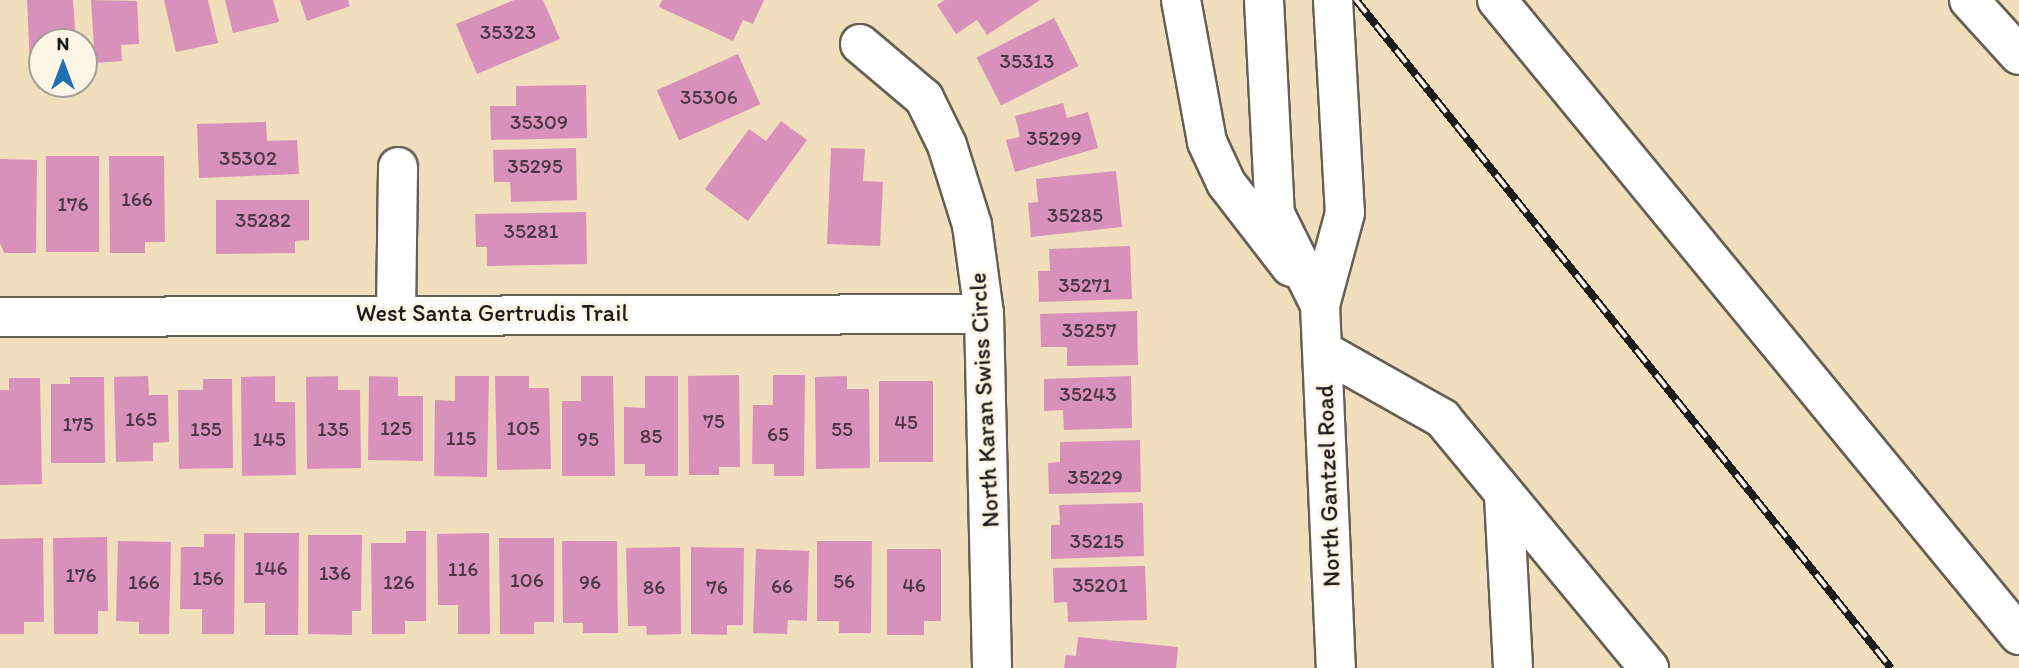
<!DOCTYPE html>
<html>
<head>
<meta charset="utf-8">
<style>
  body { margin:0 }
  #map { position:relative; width:2019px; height:668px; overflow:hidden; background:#f0debd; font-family:Itim,sans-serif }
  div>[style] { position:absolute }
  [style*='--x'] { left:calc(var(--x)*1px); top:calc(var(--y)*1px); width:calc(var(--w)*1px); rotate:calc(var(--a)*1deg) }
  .building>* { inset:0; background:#d891ba; transform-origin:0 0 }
  .roads { filter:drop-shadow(2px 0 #666054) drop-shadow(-2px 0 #666054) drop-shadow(0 2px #666054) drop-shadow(0 -2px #666054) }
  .minor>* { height:38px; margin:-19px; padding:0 19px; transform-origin:19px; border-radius:19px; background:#fff }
  .major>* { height:38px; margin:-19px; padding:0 19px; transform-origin:19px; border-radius:19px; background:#fff }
  .rail>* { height:8px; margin-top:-4px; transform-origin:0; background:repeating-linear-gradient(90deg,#fcf5e5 0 16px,#1c1c1c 0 32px); box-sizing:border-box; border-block:2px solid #1c1c1c }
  span { translate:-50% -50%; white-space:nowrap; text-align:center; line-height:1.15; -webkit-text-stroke:6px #fcf5e5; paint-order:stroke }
  .number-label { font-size:21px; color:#4b3944 }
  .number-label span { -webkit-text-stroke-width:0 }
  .street-label { font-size:24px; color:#1c1c1c }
  .north { position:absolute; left:28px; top:28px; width:70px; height:70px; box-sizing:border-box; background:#fcf5e5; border:2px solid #a29e95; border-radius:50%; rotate:0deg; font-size:19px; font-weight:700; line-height:28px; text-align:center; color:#1c1c1c }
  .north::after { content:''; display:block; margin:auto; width:24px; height:32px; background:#1f6fb2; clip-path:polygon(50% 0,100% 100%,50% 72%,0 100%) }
</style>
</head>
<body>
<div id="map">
  <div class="building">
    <div style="clip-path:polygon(27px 0,73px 0,76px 42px,42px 42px,42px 68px,30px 68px)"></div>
    <div style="clip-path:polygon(91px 0,137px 1px,139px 44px,121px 45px,122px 61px,95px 63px)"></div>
    <div style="clip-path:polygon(164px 0,208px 0,218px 43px,176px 52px)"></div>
    <div style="clip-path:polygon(225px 0,273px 0,279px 22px,233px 33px)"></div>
    <div style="clip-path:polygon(300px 0,348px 0,350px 6px,307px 21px)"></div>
    <div style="clip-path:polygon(514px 0,543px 0,560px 39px,477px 74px,456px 24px)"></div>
    <div style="clip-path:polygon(662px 0,764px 0,753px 24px,743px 20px,733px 41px,659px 7px)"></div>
    <div style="clip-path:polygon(945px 0,1040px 0,987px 35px,977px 20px,956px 34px,937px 5px)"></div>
    <div style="left:1054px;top:18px;width:54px;height:87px;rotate:63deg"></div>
    <div style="left:738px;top:54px;width:55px;height:89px;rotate:66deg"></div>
    <div style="clip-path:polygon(586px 85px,587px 138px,491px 140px,490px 106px,516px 106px,516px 86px)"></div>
    <div style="clip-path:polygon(1063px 103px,1067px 118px,1088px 112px,1098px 148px,1015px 172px,1006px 140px,1020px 137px,1015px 116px)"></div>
    <div style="clip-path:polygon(781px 121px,807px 140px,748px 221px,705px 189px,749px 129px,766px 141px)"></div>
    <div style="clip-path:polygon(266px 122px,267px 141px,297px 140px,299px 174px,199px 178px,197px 124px)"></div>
    <div style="clip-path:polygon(576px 148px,577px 200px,511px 202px,510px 182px,494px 182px,493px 150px)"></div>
    <div style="clip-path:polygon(831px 148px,865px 149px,863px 181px,883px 182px,880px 246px,827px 244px)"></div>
    <div style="left:46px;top:156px;width:53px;height:96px"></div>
    <div style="clip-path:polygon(109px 156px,164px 156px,165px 242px,145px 242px,145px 253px,110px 253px)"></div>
    <div style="clip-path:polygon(0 159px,37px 160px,36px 253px,4px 253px,0 243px)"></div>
    <div style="clip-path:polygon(1116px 171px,1122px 227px,1031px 237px,1028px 203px,1038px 202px,1036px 179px)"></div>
    <div style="clip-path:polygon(216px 200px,309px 200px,309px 240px,295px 241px,295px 253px,216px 254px)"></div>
    <div style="clip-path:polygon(586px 212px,587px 264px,487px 266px,487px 247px,476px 247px,475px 214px)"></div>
    <div style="clip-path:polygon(1130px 246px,1132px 299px,1039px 302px,1038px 271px,1050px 271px,1049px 249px)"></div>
    <div style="clip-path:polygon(1137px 311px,1138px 365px,1067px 366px,1067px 347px,1041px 347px,1040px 314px)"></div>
    <div style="clip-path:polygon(739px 375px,740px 467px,719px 467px,719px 475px,689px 475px,688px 376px)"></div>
    <div style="clip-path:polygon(773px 375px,805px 375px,804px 476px,774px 476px,774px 464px,752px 464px,753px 405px,773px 405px)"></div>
    <div style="clip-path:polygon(148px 376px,149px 395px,168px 395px,169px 442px,153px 443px,153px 461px,116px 462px,114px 377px)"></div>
    <div style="clip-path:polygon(275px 376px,275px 402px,295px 402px,296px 475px,242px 476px,241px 377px)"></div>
    <div style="clip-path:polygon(338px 376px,338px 390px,360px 390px,361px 468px,307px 469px,306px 377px)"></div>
    <div style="clip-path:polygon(369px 376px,398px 377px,398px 396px,423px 396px,423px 461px,368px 460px)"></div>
    <div style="clip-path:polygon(455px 376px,489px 376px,487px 477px,434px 476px,435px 400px,455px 401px)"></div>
    <div style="clip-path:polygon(495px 376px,529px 376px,529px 388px,549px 388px,551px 469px,497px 470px)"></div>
    <div style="clip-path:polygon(581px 376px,613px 376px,615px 476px,562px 476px,562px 401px,581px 401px)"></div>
    <div style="clip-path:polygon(645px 376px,678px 376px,678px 476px,645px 476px,645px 464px,624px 464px,624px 407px,645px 408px)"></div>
    <div style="clip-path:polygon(847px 376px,847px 389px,869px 389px,870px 468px,816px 469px,815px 377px)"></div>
    <div style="clip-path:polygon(1131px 376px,1132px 428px,1064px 430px,1063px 410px,1044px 411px,1044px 379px)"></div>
    <div style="clip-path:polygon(70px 377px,104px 377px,105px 463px,51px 463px,51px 384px,70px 384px)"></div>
    <div style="clip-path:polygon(9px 378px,40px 378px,42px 484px,0 485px,0 390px,9px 390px)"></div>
    <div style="clip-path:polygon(203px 379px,232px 379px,233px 468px,179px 469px,178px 390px,203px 390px)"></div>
    <div style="left:879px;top:381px;width:54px;height:81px"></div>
    <div style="clip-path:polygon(1140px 440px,1141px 492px,1049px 494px,1048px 463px,1060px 462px,1060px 442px)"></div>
    <div style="clip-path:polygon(1143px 503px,1144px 556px,1051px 559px,1051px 525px,1060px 525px,1059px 505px)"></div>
    <div style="clip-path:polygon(406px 531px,426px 531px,426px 621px,405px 621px,405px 634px,372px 634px,371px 543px,406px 543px)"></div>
    <div style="clip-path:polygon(244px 533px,299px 533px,298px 635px,265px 635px,265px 603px,244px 603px)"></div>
    <div style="clip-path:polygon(489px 533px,490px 634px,458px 634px,458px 605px,438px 605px,437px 534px)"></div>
    <div style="clip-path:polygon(204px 534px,235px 534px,234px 634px,202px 634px,202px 609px,180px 609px,181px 547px,204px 547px)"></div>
    <div style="clip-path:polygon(308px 535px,362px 535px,361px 611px,352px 611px,352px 635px,308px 634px)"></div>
    <div style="clip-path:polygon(107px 537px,108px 611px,98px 611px,98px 634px,54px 634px,53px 538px)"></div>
    <div style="clip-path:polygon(43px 538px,44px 622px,24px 622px,24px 634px,0 634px,0 539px)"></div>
    <div style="clip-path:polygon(499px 538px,554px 538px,554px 622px,534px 622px,534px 634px,500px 634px)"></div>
    <div style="clip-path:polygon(118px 541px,171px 542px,169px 634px,139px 634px,139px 622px,116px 621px)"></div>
    <div style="clip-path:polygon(562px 541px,617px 541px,618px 633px,583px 633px,583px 623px,563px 623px)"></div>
    <div style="clip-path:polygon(817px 541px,872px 541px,871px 633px,839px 633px,839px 621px,817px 621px)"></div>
    <div style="clip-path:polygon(680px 547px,681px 634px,647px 635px,646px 626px,628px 626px,626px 548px)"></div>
    <div style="clip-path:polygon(691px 547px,744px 548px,743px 625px,727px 625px,727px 635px,691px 634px)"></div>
    <div style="clip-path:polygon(756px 549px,809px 551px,807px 621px,788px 620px,787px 634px,753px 633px)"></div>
    <div style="clip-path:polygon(887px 549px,941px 549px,941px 621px,924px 621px,924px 635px,887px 635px)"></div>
    <div style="clip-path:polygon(1145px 566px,1147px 620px,1068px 622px,1067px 602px,1054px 603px,1053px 568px)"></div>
    <div style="clip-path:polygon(1078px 637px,1178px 647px,1176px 668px,1064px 668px,1066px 655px,1076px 656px)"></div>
  </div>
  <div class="roads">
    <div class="minor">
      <div style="--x:1181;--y:0;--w:144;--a:79.6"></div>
      <div style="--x:1207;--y:142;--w:45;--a:65.1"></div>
      <div style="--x:1226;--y:183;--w:106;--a:52.3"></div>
      <div style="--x:1497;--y:0;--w:822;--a:50.58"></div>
      <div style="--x:1969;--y:0;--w:74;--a:47.7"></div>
      <div style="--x:860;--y:44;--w:84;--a:40.2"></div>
      <div style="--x:924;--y:98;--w:52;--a:63.9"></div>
      <div style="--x:947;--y:145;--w:84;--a:72.6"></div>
      <div style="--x:972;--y:225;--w:90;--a:82.3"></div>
      <div style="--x:984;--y:314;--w:354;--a:88.7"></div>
      <div style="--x:396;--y:313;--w:146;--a:-89.2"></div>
      <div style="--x:0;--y:317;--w:984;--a:-0.17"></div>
      <div style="--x:1323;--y:351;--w:137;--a:29.4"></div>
      <div style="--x:1442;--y:418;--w:325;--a:50.4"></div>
      <div style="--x:1504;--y:496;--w:172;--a:87"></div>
    </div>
    <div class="major">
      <div style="--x:1264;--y:0;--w:214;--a:87.1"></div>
      <div style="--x:1275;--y:214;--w:102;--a:63.7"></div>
      <div style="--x:1333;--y:0;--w:213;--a:86.8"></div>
      <div style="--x:1345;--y:213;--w:95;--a:105.2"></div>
      <div style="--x:1320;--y:305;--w:363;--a:87.5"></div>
    </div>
  </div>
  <div class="rail">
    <div style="--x:1356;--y:0;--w:856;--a:51.31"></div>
  </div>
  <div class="number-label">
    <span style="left:508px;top:32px">35323</span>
    <span style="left:1027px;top:61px">35313</span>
    <span style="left:709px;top:97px">35306</span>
    <span style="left:539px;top:122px">35309</span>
    <span style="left:1054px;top:138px">35299</span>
    <span style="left:248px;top:158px">35302</span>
    <span style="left:535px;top:166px">35295</span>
    <span style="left:137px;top:199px">166</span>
    <span style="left:73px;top:204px">176</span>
    <span style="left:1075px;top:215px">35285</span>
    <span style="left:263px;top:220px">35282</span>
    <span style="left:531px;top:231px">35281</span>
    <span style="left:1085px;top:285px">35271</span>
    <span style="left:1089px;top:330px">35257</span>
    <span style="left:1088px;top:394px">35243</span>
    <span style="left:141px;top:419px">165</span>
    <span style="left:714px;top:421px">75</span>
    <span style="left:906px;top:422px">45</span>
    <span style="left:78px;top:424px">175</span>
    <span style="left:396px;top:428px">125</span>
    <span style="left:523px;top:428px">105</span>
    <span style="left:206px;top:429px">155</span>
    <span style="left:333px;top:429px">135</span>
    <span style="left:842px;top:429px">55</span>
    <span style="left:778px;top:434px">65</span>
    <span style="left:651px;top:436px">85</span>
    <span style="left:461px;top:438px">115</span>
    <span style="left:269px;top:439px">145</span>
    <span style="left:588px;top:439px">95</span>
    <span style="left:1095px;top:477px">35229</span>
    <span style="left:1097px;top:541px">35215</span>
    <span style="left:271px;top:568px">146</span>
    <span style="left:463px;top:569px">116</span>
    <span style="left:335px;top:573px">136</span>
    <span style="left:81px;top:575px">176</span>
    <span style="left:208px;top:578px">156</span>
    <span style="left:527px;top:580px">106</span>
    <span style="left:844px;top:581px">56</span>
    <span style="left:144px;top:582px">166</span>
    <span style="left:399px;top:582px">126</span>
    <span style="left:590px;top:582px">96</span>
    <span style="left:914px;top:585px">46</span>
    <span style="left:1100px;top:585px">35201</span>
    <span style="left:782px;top:586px">66</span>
    <span style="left:654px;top:587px">86</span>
    <span style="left:717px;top:587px">76</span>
  </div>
  <div class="street-label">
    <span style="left:492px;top:313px">West Santa Gertrudis Trail</span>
    <span style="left:984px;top:400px;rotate:-93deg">North Karan Swiss Circle</span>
    <span style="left:1328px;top:486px;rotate:-92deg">North Gantzel Road</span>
  </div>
  <div class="north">N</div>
</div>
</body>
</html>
